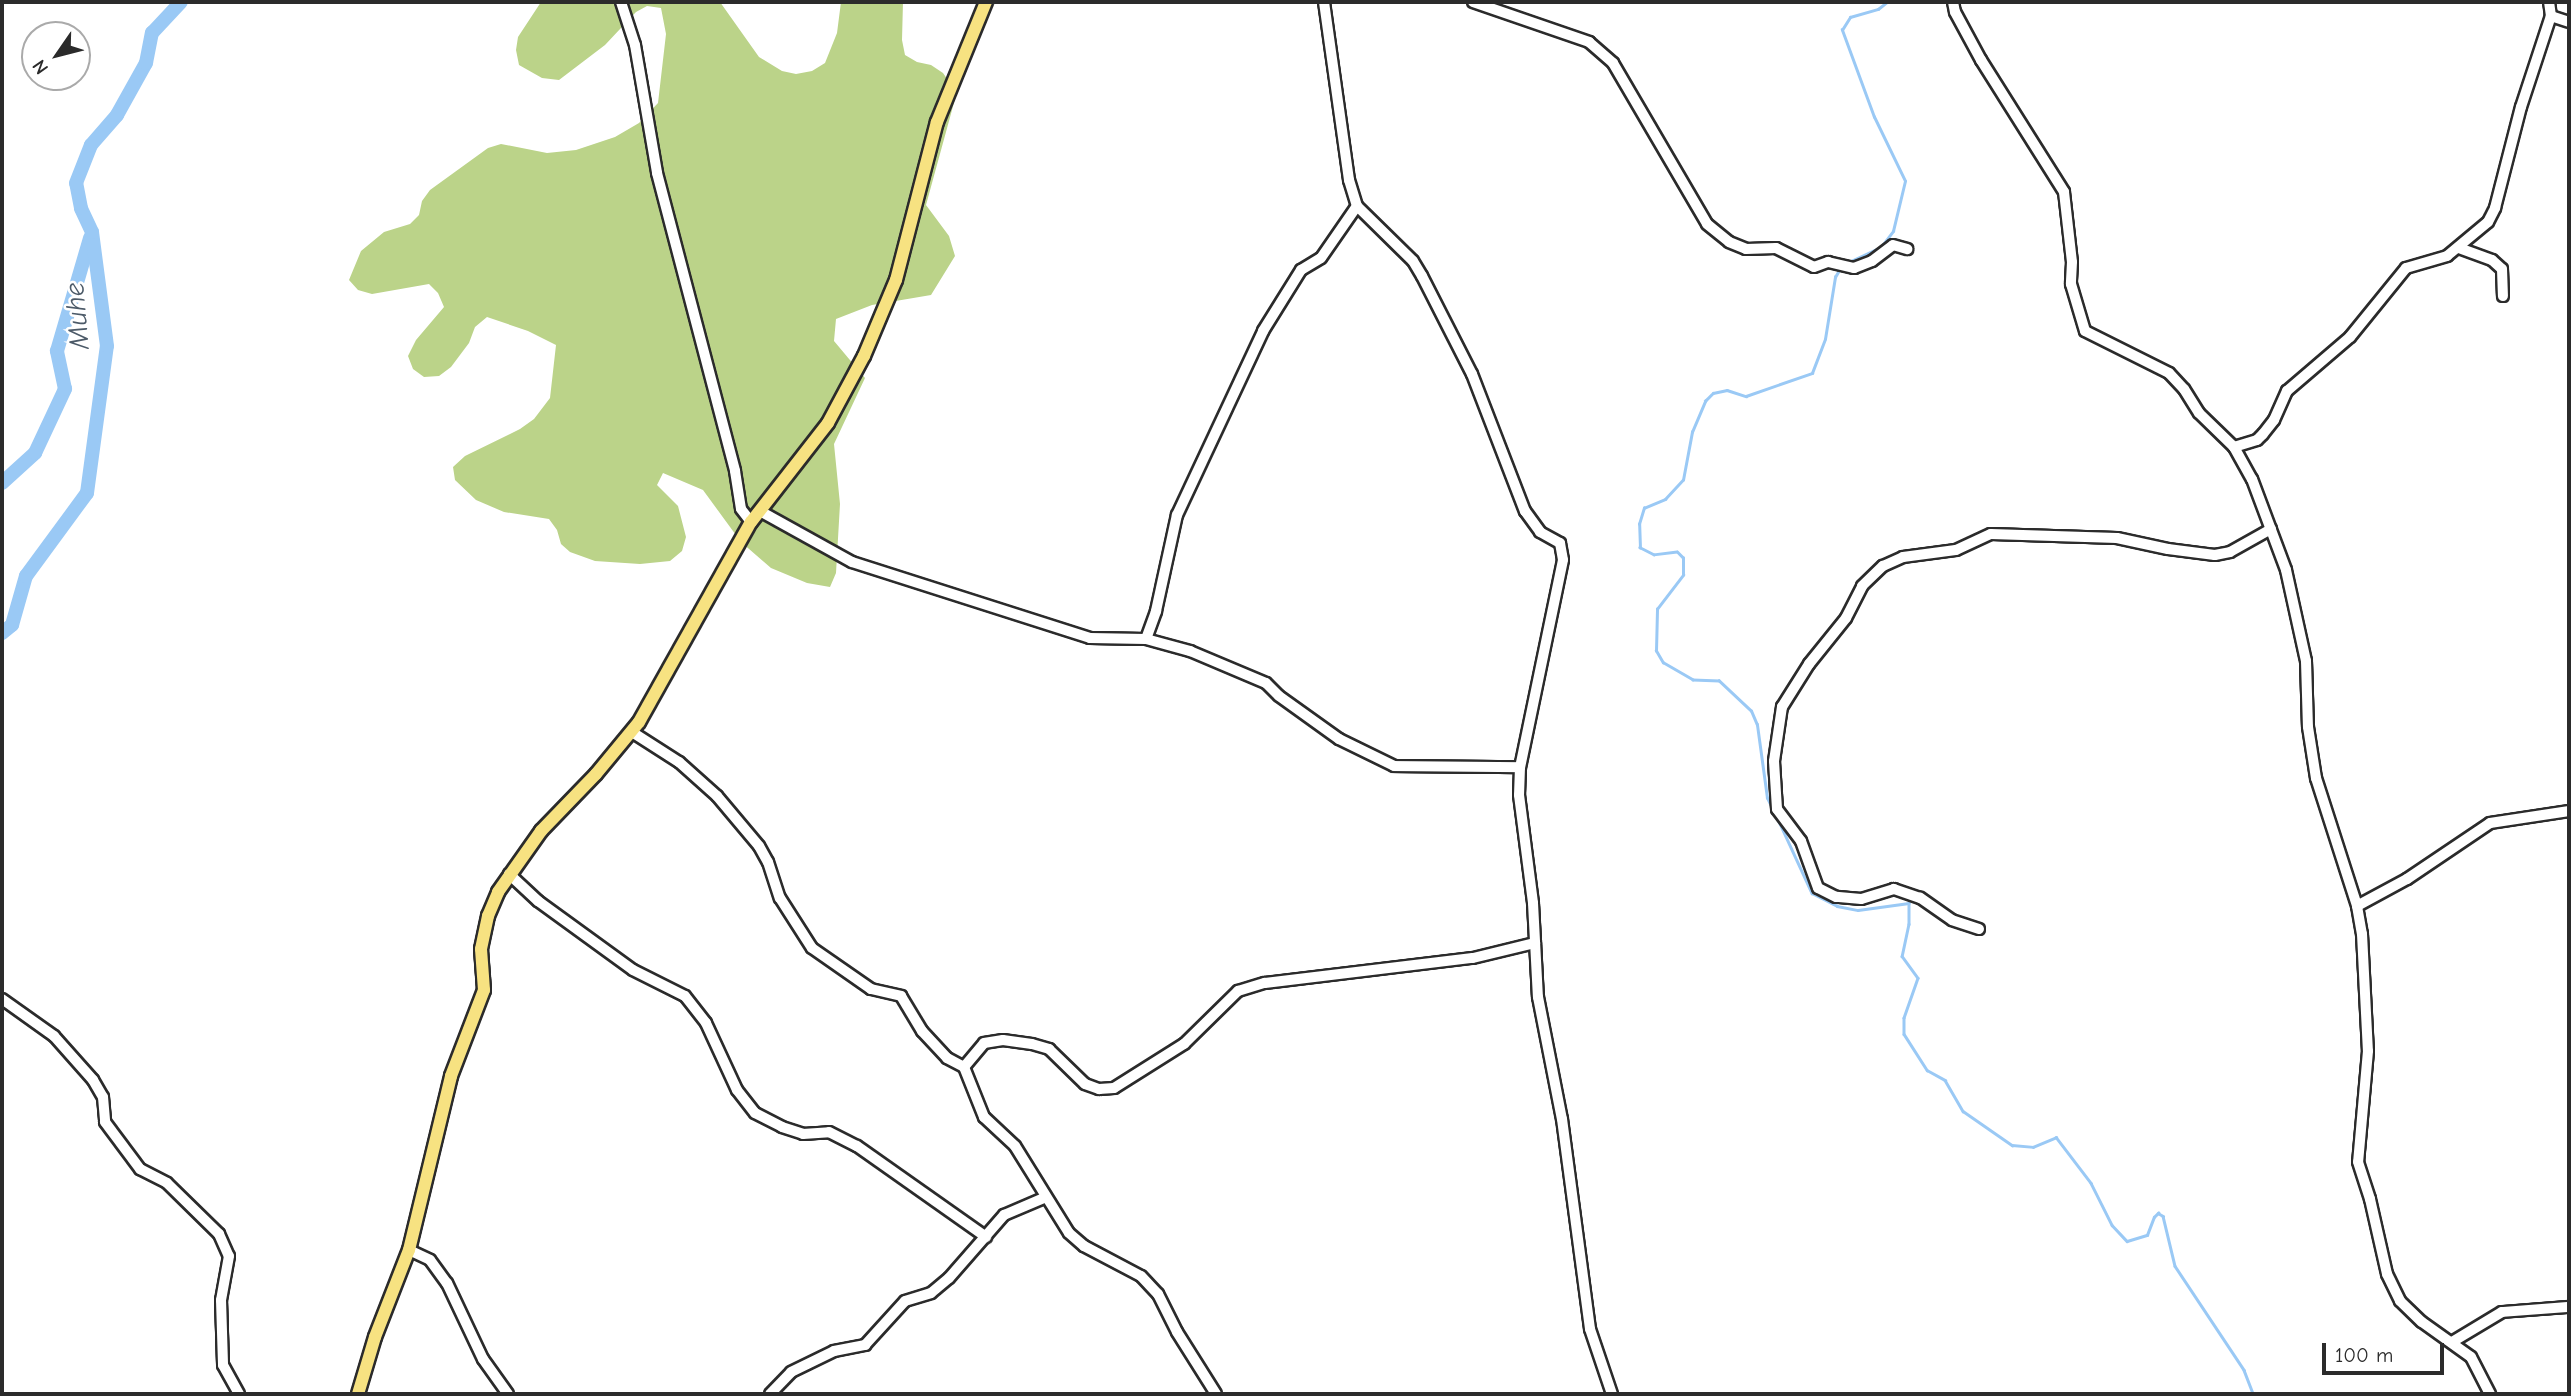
<!DOCTYPE html>
<html>
<head>
<meta charset="utf-8">
<style>
  body { margin:0 }
  #map { position:relative; width:2571px; height:1396px; overflow:hidden; background:#fff; font-family:"Comic Neue",sans-serif }
  div>[style] { position:absolute }
  [style*='--x'] { left:calc(var(--x)*1px); top:calc(var(--y)*1px); width:calc(var(--w)*1px); rotate:calc(var(--a)*1deg) }
  .green>* { inset:0; background:#bbd389 }
  .stream>* { height:2.5px; margin:-1.25px; padding:0 1.25px; transform-origin:1.25px; border-radius:1.25px; background:#9ac9f5 }
  .river>* { height:14px; margin:-7px; padding:0 7px; transform-origin:7px; border-radius:7px; background:#9ac9f5 }
  .roads { filter:drop-shadow(2px 0 #2b2b2b) drop-shadow(-2px 0 #2b2b2b) drop-shadow(0 2px #2b2b2b) drop-shadow(0 -2px #2b2b2b) }
  .minor>* { height:10px; margin:-5px; padding:0 5px; transform-origin:5px; border-radius:5px; background:#fff }
  .major>* { height:12px; margin:-6px; padding:0 6px; transform-origin:6px; border-radius:6px; background:#f7e281 }
  span { translate:-50% -50%; white-space:nowrap; text-align:center; line-height:1.15; -webkit-text-stroke:5px #fff; paint-order:stroke }
  .water-label { font-size:28px; color:#4c5a68; font-style:italic }
  .frame { position:absolute; inset:0; border:4px solid #2b2b2b; pointer-events:none }
  .north { position:absolute; left:21px; top:21px; width:70px; height:70px; box-sizing:border-box; background:#fff; border:2px solid #aaa; border-radius:50%; rotate:235deg; font-size:19px; font-weight:700; line-height:28px; text-align:center; color:#2b2b2b }
  .north::after { content:''; display:block; margin:auto; width:24px; height:32px; background:#2b2b2b; clip-path:polygon(50% 0,100% 100%,50% 72%,0 100%) }
  .scale { position:absolute; left:2322px; top:1343px; width:122px; height:32px; box-sizing:border-box; border:4px solid #2b2b2b; border-top:0; padding-left:9px; font-size:21px; line-height:24px; white-space:nowrap; color:#2b2b2b; -webkit-text-stroke:5px #fff; paint-order:stroke }
</style>
</head>
<body>
<div id="map">
  <div class="green">
    <div style="clip-path:polygon(541px 2px,720px 2px,759px 57px,782px 71px,796px 74px,812px 71px,825px 63px,837px 33px,841px 2px,903px 2px,902px 40px,905px 55px,917px 62px,931px 65px,943px 73px,952px 86px,955px 99px,926px 205px,949px 236px,955px 256px,931px 295px,872px 305px,836px 319px,834px 341px,865px 378px,834px 444px,840px 504px,836px 573px,830px 587px,807px 583px,771px 568px,741px 542px,703px 490px,663px 473px,657px 485px,678px 506px,686px 537px,682px 551px,670px 561px,640px 564px,595px 561px,570px 552px,561px 544px,557px 530px,549px 519px,504px 512px,476px 500px,455px 480px,453px 467px,465px 456px,520px 429px,534px 419px,550px 398px,556px 345px,528px 331px,487px 317px,475px 327px,469px 343px,451px 367px,439px 376px,424px 377px,413px 369px,408px 356px,416px 340px,444px 307px,438px 293px,429px 284px,372px 294px,358px 290px,349px 280px,361px 251px,384px 232px,410px 224px,419px 215px,422px 201px,430px 190px,488px 148px,501px 144px,547px 153px,576px 150px,615px 137px,639px 123px,658px 103px,666px 34px,661px 8px,647px 6px,636px 12px,605px 45px,559px 80px,542px 78px,519px 65px,516px 50px,518px 37px)"></div>
  </div>
  <div class="stream">
    <div style="--x:1849;--y:262;--w:35;--a:-25"></div>
    <div style="--x:1881;--y:247;--w:20;--a:-53"></div>
    <div style="--x:1893;--y:231;--w:51;--a:-76.5"></div>
    <div style="--x:1905;--y:181;--w:71;--a:-115.8"></div>
    <div style="--x:1874;--y:117;--w:93;--a:-110.2"></div>
    <div style="--x:1842;--y:30;--w:15;--a:-58"></div>
    <div style="--x:1850;--y:17;--w:29;--a:-16"></div>
    <div style="--x:1878;--y:9;--w:11;--a:-38"></div>
    <div style="--x:1772;--y:808;--w:11;--a:-117"></div>
    <div style="--x:1767;--y:798;--w:74;--a:-97.8"></div>
    <div style="--x:1757;--y:725;--w:15;--a:-113"></div>
    <div style="--x:1751;--y:711;--w:44;--a:-136.8"></div>
    <div style="--x:1719;--y:681;--w:26;--a:-178"></div>
    <div style="--x:1693;--y:680;--w:34;--a:-150"></div>
    <div style="--x:1663;--y:663;--w:14;--a:-120"></div>
    <div style="--x:1656;--y:651;--w:42;--a:-88.6"></div>
    <div style="--x:1657;--y:609;--w:43;--a:-52.6"></div>
    <div style="--x:1683;--y:575;--w:17;--a:-90"></div>
    <div style="--x:1683;--y:558;--w:8;--a:-135"></div>
    <div style="--x:1677;--y:552;--w:23;--a:173"></div>
    <div style="--x:1654;--y:555;--w:16;--a:-153"></div>
    <div style="--x:1640;--y:548;--w:24;--a:-92"></div>
    <div style="--x:1639;--y:524;--w:17;--a:-73"></div>
    <div style="--x:1644;--y:508;--w:23;--a:-23"></div>
    <div style="--x:1665;--y:499;--w:26;--a:-47"></div>
    <div style="--x:1683;--y:480;--w:49;--a:-79.4"></div>
    <div style="--x:1692;--y:432;--w:34;--a:-67"></div>
    <div style="--x:1705;--y:401;--w:11;--a:-45"></div>
    <div style="--x:1713;--y:393;--w:14;--a:-12"></div>
    <div style="--x:1727;--y:390;--w:20;--a:18"></div>
    <div style="--x:1746;--y:396;--w:70;--a:-19.2"></div>
    <div style="--x:1812;--y:373;--w:36;--a:-69"></div>
    <div style="--x:1825;--y:339;--w:63;--a:-80.8"></div>
    <div style="--x:1835;--y:277;--w:12;--a:-59"></div>
    <div style="--x:1777;--y:817;--w:84;--a:65.3"></div>
    <div style="--x:1812;--y:893;--w:28;--a:27"></div>
    <div style="--x:1837;--y:906;--w:21;--a:11"></div>
    <div style="--x:1858;--y:910;--w:51;--a:-7.8"></div>
    <div style="--x:1909;--y:903;--w:21;--a:90"></div>
    <div style="--x:1909;--y:924;--w:33;--a:102"></div>
    <div style="--x:1902;--y:956;--w:27;--a:54"></div>
    <div style="--x:1918;--y:978;--w:42;--a:109.3"></div>
    <div style="--x:1904;--y:1018;--w:16;--a:90"></div>
    <div style="--x:1904;--y:1034;--w:43;--a:57.4"></div>
    <div style="--x:1927;--y:1070;--w:21;--a:29"></div>
    <div style="--x:1945;--y:1080;--w:36;--a:60"></div>
    <div style="--x:1963;--y:1111;--w:60;--a:34.8"></div>
    <div style="--x:2012;--y:1145;--w:21;--a:5"></div>
    <div style="--x:2033;--y:1147;--w:25;--a:-23"></div>
    <div style="--x:2056;--y:1137;--w:58;--a:52.7"></div>
    <div style="--x:2091;--y:1183;--w:47;--a:63.4"></div>
    <div style="--x:2112;--y:1225;--w:22;--a:47"></div>
    <div style="--x:2127;--y:1241;--w:21;--a:-17"></div>
    <div style="--x:2147;--y:1235;--w:19;--a:-69"></div>
    <div style="--x:2154;--y:1217;--w:6;--a:-45"></div>
    <div style="--x:2158;--y:1213;--w:6;--a:31"></div>
    <div style="--x:2163;--y:1216;--w:51;--a:76.5"></div>
    <div style="--x:2175;--y:1266;--w:125;--a:56.4"></div>
    <div style="--x:2244;--y:1370;--w:26;--a:69"></div>
  </div>
  <div class="river">
    <div style="--x:2;--y:483;--w:45;--a:-42.3"></div>
    <div style="--x:35;--y:453;--w:71;--a:-64.9"></div>
    <div style="--x:65;--y:389;--w:39;--a:-102"></div>
    <div style="--x:57;--y:351;--w:118;--a:-73.7"></div>
    <div style="--x:2;--y:633;--w:13;--a:-39"></div>
    <div style="--x:12;--y:625;--w:51;--a:-74.1"></div>
    <div style="--x:26;--y:576;--w:103;--a:-53.7"></div>
    <div style="--x:87;--y:493;--w:148;--a:-82.3"></div>
    <div style="--x:107;--y:346;--w:115;--a:-97.5"></div>
    <div style="--x:92;--y:232;--w:26;--a:-115"></div>
    <div style="--x:81;--y:208;--w:25;--a:-101"></div>
    <div style="--x:76;--y:183;--w:41;--a:-68.5"></div>
    <div style="--x:91;--y:145;--w:40;--a:-49"></div>
    <div style="--x:117;--y:115;--w:60;--a:-60.9"></div>
    <div style="--x:146;--y:63;--w:31;--a:-79"></div>
    <div style="--x:152;--y:33;--w:42;--a:-46.9"></div>
  </div>
  <div class="roads">
    <div class="minor">
      <div style="--x:621;--y:2;--w:45;--a:72"></div>
      <div style="--x:635;--y:45;--w:130;--a:80.2"></div>
      <div style="--x:657;--y:173;--w:308;--a:75.3"></div>
      <div style="--x:735;--y:471;--w:38;--a:81"></div>
      <div style="--x:741;--y:509;--w:16;--a:52"></div>
      <div style="--x:1324;--y:2;--w:180;--a:82"></div>
      <div style="--x:1349;--y:180;--w:27;--a:73"></div>
      <div style="--x:1357;--y:206;--w:78;--a:44.5"></div>
      <div style="--x:1413;--y:261;--w:17;--a:59"></div>
      <div style="--x:1422;--y:276;--w:110;--a:63"></div>
      <div style="--x:1472;--y:374;--w:147;--a:68.9"></div>
      <div style="--x:1525;--y:511;--w:26;--a:54"></div>
      <div style="--x:1540;--y:532;--w:23;--a:29"></div>
      <div style="--x:1560;--y:543;--w:17;--a:80"></div>
      <div style="--x:1563;--y:560;--w:211;--a:101.7"></div>
      <div style="--x:1520;--y:767;--w:28;--a:92"></div>
      <div style="--x:1519;--y:795;--w:109;--a:82.6"></div>
      <div style="--x:1533;--y:903;--w:94;--a:87"></div>
      <div style="--x:1538;--y:997;--w:124;--a:78.9"></div>
      <div style="--x:1562;--y:1119;--w:212;--a:82.4"></div>
      <div style="--x:1590;--y:1329;--w:69;--a:71.3"></div>
      <div style="--x:1473;--y:2;--w:123;--a:19"></div>
      <div style="--x:1589;--y:42;--w:32;--a:41"></div>
      <div style="--x:1613;--y:63;--w:186;--a:59.7"></div>
      <div style="--x:1707;--y:224;--w:28;--a:39"></div>
      <div style="--x:1729;--y:242;--w:18;--a:22"></div>
      <div style="--x:1746;--y:249;--w:30;--a:-2"></div>
      <div style="--x:1776;--y:248;--w:42;--a:26.6"></div>
      <div style="--x:1814;--y:267;--w:15;--a:-20"></div>
      <div style="--x:1828;--y:262;--w:27;--a:13"></div>
      <div style="--x:1854;--y:268;--w:19;--a:-21"></div>
      <div style="--x:1872;--y:261;--w:26;--a:-37"></div>
      <div style="--x:1893;--y:245;--w:15;--a:16"></div>
      <div style="--x:1953;--y:2;--w:10;--a:79"></div>
      <div style="--x:1955;--y:12;--w:55;--a:61.6"></div>
      <div style="--x:1981;--y:60;--w:156;--a:57.8"></div>
      <div style="--x:2064;--y:192;--w:70;--a:83.5"></div>
      <div style="--x:2072;--y:262;--w:22;--a:93"></div>
      <div style="--x:2071;--y:284;--w:49;--a:73.4"></div>
      <div style="--x:2085;--y:331;--w:94;--a:26.6"></div>
      <div style="--x:2169;--y:373;--w:22;--a:47"></div>
      <div style="--x:2184;--y:389;--w:28;--a:58"></div>
      <div style="--x:2199;--y:413;--w:49;--a:44.2"></div>
      <div style="--x:2234;--y:447;--w:37;--a:61"></div>
      <div style="--x:2252;--y:479;--w:97;--a:69.5"></div>
      <div style="--x:2286;--y:570;--w:93;--a:77.6"></div>
      <div style="--x:2306;--y:661;--w:66;--a:88.3"></div>
      <div style="--x:2308;--y:727;--w:52;--a:81.1"></div>
      <div style="--x:2316;--y:778;--w:134;--a:72.2"></div>
      <div style="--x:2357;--y:906;--w:28;--a:80"></div>
      <div style="--x:2362;--y:934;--w:117;--a:87.1"></div>
      <div style="--x:2368;--y:1051;--w:111;--a:95.1"></div>
      <div style="--x:2358;--y:1162;--w:39;--a:72"></div>
      <div style="--x:2370;--y:1199;--w:77;--a:77.2"></div>
      <div style="--x:2387;--y:1274;--w:30;--a:64"></div>
      <div style="--x:2400;--y:1301;--w:30;--a:44"></div>
      <div style="--x:2422;--y:1322;--w:60;--a:35.5"></div>
      <div style="--x:2471;--y:1357;--w:42;--a:62.8"></div>
      <div style="--x:2551;--y:16;--w:19;--a:18"></div>
      <div style="--x:2459;--y:248;--w:35;--a:20"></div>
      <div style="--x:2492;--y:260;--w:13;--a:42"></div>
      <div style="--x:2502;--y:269;--w:27;--a:88"></div>
      <div style="--x:2234;--y:447;--w:24;--a:-17"></div>
      <div style="--x:2257;--y:440;--w:8;--a:-45"></div>
      <div style="--x:2263;--y:434;--w:18;--a:-52"></div>
      <div style="--x:2274;--y:420;--w:32;--a:-66"></div>
      <div style="--x:2287;--y:391;--w:83;--a:-40.6"></div>
      <div style="--x:2350;--y:337;--w:89;--a:-50.9"></div>
      <div style="--x:2406;--y:268;--w:43;--a:-16.3"></div>
      <div style="--x:2447;--y:256;--w:53;--a:-39.7"></div>
      <div style="--x:2488;--y:222;--w:16;--a:-63"></div>
      <div style="--x:2495;--y:208;--w:104;--a:-75.6"></div>
      <div style="--x:2521;--y:107;--w:96;--a:-71.8"></div>
      <div style="--x:2551;--y:16;--w:14;--a:-98"></div>
      <div style="--x:760;--y:511;--w:105;--a:29"></div>
      <div style="--x:852;--y:562;--w:250;--a:17.7"></div>
      <div style="--x:1090;--y:638;--w:56;--a:1"></div>
      <div style="--x:1146;--y:639;--w:46;--a:15.3"></div>
      <div style="--x:1190;--y:651;--w:82;--a:22.8"></div>
      <div style="--x:1266;--y:683;--w:18;--a:45"></div>
      <div style="--x:1279;--y:696;--w:74;--a:35.6"></div>
      <div style="--x:1339;--y:739;--w:61;--a:26.1"></div>
      <div style="--x:1394;--y:766;--w:126;--a:0.5"></div>
      <div style="--x:1146;--y:639;--w:30;--a:-70"></div>
      <div style="--x:1156;--y:611;--w:98;--a:-77.7"></div>
      <div style="--x:1177;--y:515;--w:203;--a:-64.9"></div>
      <div style="--x:1263;--y:331;--w:72;--a:-58.1"></div>
      <div style="--x:1301;--y:270;--w:23;--a:-31"></div>
      <div style="--x:1321;--y:258;--w:63;--a:-55.3"></div>
      <div style="--x:632;--y:732;--w:56;--a:32.6"></div>
      <div style="--x:679;--y:762;--w:51;--a:41.8"></div>
      <div style="--x:717;--y:796;--w:65;--a:50"></div>
      <div style="--x:759;--y:846;--w:18;--a:61"></div>
      <div style="--x:768;--y:862;--w:38;--a:72"></div>
      <div style="--x:780;--y:898;--w:59;--a:57.4"></div>
      <div style="--x:812;--y:948;--w:72;--a:34.8"></div>
      <div style="--x:871;--y:989;--w:31;--a:13"></div>
      <div style="--x:901;--y:996;--w:41;--a:59"></div>
      <div style="--x:922;--y:1031;--w:37;--a:47"></div>
      <div style="--x:947;--y:1058;--w:19;--a:28"></div>
      <div style="--x:964;--y:1067;--w:54;--a:68.2"></div>
      <div style="--x:984;--y:1117;--w:42;--a:43.1"></div>
      <div style="--x:1015;--y:1146;--w:102;--a:58.2"></div>
      <div style="--x:1069;--y:1233;--w:20;--a:41"></div>
      <div style="--x:1084;--y:1246;--w:64;--a:27.8"></div>
      <div style="--x:1141;--y:1276;--w:25;--a:47"></div>
      <div style="--x:1158;--y:1294;--w:42;--a:63.4"></div>
      <div style="--x:1177;--y:1332;--w:73;--a:57.8"></div>
      <div style="--x:509;--y:874;--w:40;--a:43"></div>
      <div style="--x:538;--y:901;--w:117;--a:36"></div>
      <div style="--x:633;--y:970;--w:58;--a:26.6"></div>
      <div style="--x:685;--y:996;--w:34;--a:52"></div>
      <div style="--x:706;--y:1023;--w:74;--a:65.2"></div>
      <div style="--x:737;--y:1090;--w:29;--a:52"></div>
      <div style="--x:755;--y:1113;--w:30;--a:27"></div>
      <div style="--x:782;--y:1127;--w:22;--a:18"></div>
      <div style="--x:803;--y:1134;--w:26;--a:-4"></div>
      <div style="--x:829;--y:1132;--w:31;--a:27"></div>
      <div style="--x:857;--y:1146;--w:158;--a:35.2"></div>
      <div style="--x:2357;--y:906;--w:57;--a:-28.4"></div>
      <div style="--x:2407;--y:879;--w:100;--a:-34"></div>
      <div style="--x:2490;--y:823;--w:80;--a:-8.6"></div>
      <div style="--x:1979;--y:929;--w:28;--a:-162"></div>
      <div style="--x:1952;--y:920;--w:39;--a:-145"></div>
      <div style="--x:1920;--y:898;--w:28;--a:-161"></div>
      <div style="--x:1894;--y:889;--w:34;--a:163"></div>
      <div style="--x:1861;--y:899;--w:25;--a:-175"></div>
      <div style="--x:1836;--y:897;--w:20;--a:-153"></div>
      <div style="--x:1818;--y:888;--w:50;--a:-109.9"></div>
      <div style="--x:1801;--y:841;--w:40;--a:-127"></div>
      <div style="--x:1777;--y:809;--w:48;--a:-93.6"></div>
      <div style="--x:1774;--y:761;--w:55;--a:-81.6"></div>
      <div style="--x:1782;--y:707;--w:51;--a:-57.9"></div>
      <div style="--x:1809;--y:664;--w:59;--a:-51.2"></div>
      <div style="--x:1846;--y:618;--w:36;--a:-63"></div>
      <div style="--x:1862;--y:586;--w:29;--a:-44"></div>
      <div style="--x:1883;--y:566;--w:22;--a:-24"></div>
      <div style="--x:1903;--y:557;--w:53;--a:-7.5"></div>
      <div style="--x:1956;--y:550;--w:38;--a:-25"></div>
      <div style="--x:1991;--y:534;--w:126;--a:1.8"></div>
      <div style="--x:2117;--y:538;--w:52;--a:12.2"></div>
      <div style="--x:2168;--y:549;--w:47;--a:7.3"></div>
      <div style="--x:2215;--y:555;--w:15;--a:-11"></div>
      <div style="--x:2230;--y:552;--w:47;--a:-29.3"></div>
      <div style="--x:2;--y:999;--w:64;--a:35.4"></div>
      <div style="--x:54;--y:1036;--w:59;--a:48.4"></div>
      <div style="--x:93;--y:1080;--w:20;--a:60"></div>
      <div style="--x:103;--y:1097;--w:25;--a:85"></div>
      <div style="--x:105;--y:1122;--w:59;--a:53.3"></div>
      <div style="--x:140;--y:1169;--w:30;--a:27"></div>
      <div style="--x:167;--y:1183;--w:73;--a:44.4"></div>
      <div style="--x:219;--y:1234;--w:24;--a:66"></div>
      <div style="--x:229;--y:1256;--w:45;--a:100.3"></div>
      <div style="--x:221;--y:1300;--w:65;--a:88.2"></div>
      <div style="--x:223;--y:1365;--w:33;--a:61"></div>
      <div style="--x:964;--y:1067;--w:31;--a:-50"></div>
      <div style="--x:984;--y:1043;--w:19;--a:-9"></div>
      <div style="--x:1003;--y:1040;--w:29;--a:8"></div>
      <div style="--x:1032;--y:1044;--w:18;--a:16"></div>
      <div style="--x:1049;--y:1049;--w:50;--a:44.2"></div>
      <div style="--x:1085;--y:1084;--w:15;--a:20"></div>
      <div style="--x:1099;--y:1089;--w:15;--a:-4"></div>
      <div style="--x:1114;--y:1088;--w:83;--a:-32.2"></div>
      <div style="--x:1184;--y:1044;--w:76;--a:-44.5"></div>
      <div style="--x:1238;--y:991;--w:28;--a:-17"></div>
      <div style="--x:1265;--y:983;--w:209;--a:-6.9"></div>
      <div style="--x:1473;--y:958;--w:64;--a:-13.6"></div>
      <div style="--x:409;--y:1250;--w:23;--a:25"></div>
      <div style="--x:430;--y:1260;--w:29;--a:54"></div>
      <div style="--x:447;--y:1283;--w:84;--a:64.7"></div>
      <div style="--x:483;--y:1359;--w:43;--a:54.5"></div>
      <div style="--x:2452;--y:1342;--w:58;--a:-31"></div>
      <div style="--x:2502;--y:1312;--w:67;--a:-4.3"></div>
      <div style="--x:770;--y:1394;--w:30;--a:-46"></div>
      <div style="--x:791;--y:1372;--w:48;--a:-26"></div>
      <div style="--x:834;--y:1351;--w:32;--a:-11"></div>
      <div style="--x:865;--y:1345;--w:59;--a:-47.7"></div>
      <div style="--x:905;--y:1301;--w:27;--a:-17"></div>
      <div style="--x:931;--y:1293;--w:23;--a:-40"></div>
      <div style="--x:949;--y:1278;--w:84;--a:-48.9"></div>
      <div style="--x:1004;--y:1215;--w:43;--a:-23"></div>
    </div>
    <div class="major">
      <div style="--x:358;--y:1394;--w:59;--a:-73.4"></div>
      <div style="--x:375;--y:1337;--w:93;--a:-68.7"></div>
      <div style="--x:409;--y:1250;--w:179;--a:-76.4"></div>
      <div style="--x:451;--y:1076;--w:92;--a:-69"></div>
      <div style="--x:484;--y:990;--w:41;--a:-94.2"></div>
      <div style="--x:481;--y:949;--w:34;--a:-78"></div>
      <div style="--x:488;--y:916;--w:26;--a:-67"></div>
      <div style="--x:498;--y:892;--w:75;--a:-54.8"></div>
      <div style="--x:541;--y:831;--w:79;--a:-46"></div>
      <div style="--x:596;--y:774;--w:67;--a:-50.4"></div>
      <div style="--x:639;--y:722;--w:229;--a:-60.8"></div>
      <div style="--x:751;--y:522;--w:125;--a:-52.1"></div>
      <div style="--x:828;--y:423;--w:76;--a:-61.8"></div>
      <div style="--x:864;--y:356;--w:82;--a:-67.2"></div>
      <div style="--x:896;--y:280;--w:163;--a:-75.5"></div>
      <div style="--x:937;--y:122;--w:130;--a:-67.8"></div>
    </div>
  </div>
  <div class="water-label">
    <span style="left:77px;top:316px;rotate:-95deg">Muhe</span>
  </div>
  <div class="frame"></div>
  <div class="north">N</div>
  <div class="scale">100 m</div>
</div>
</body>
</html>
